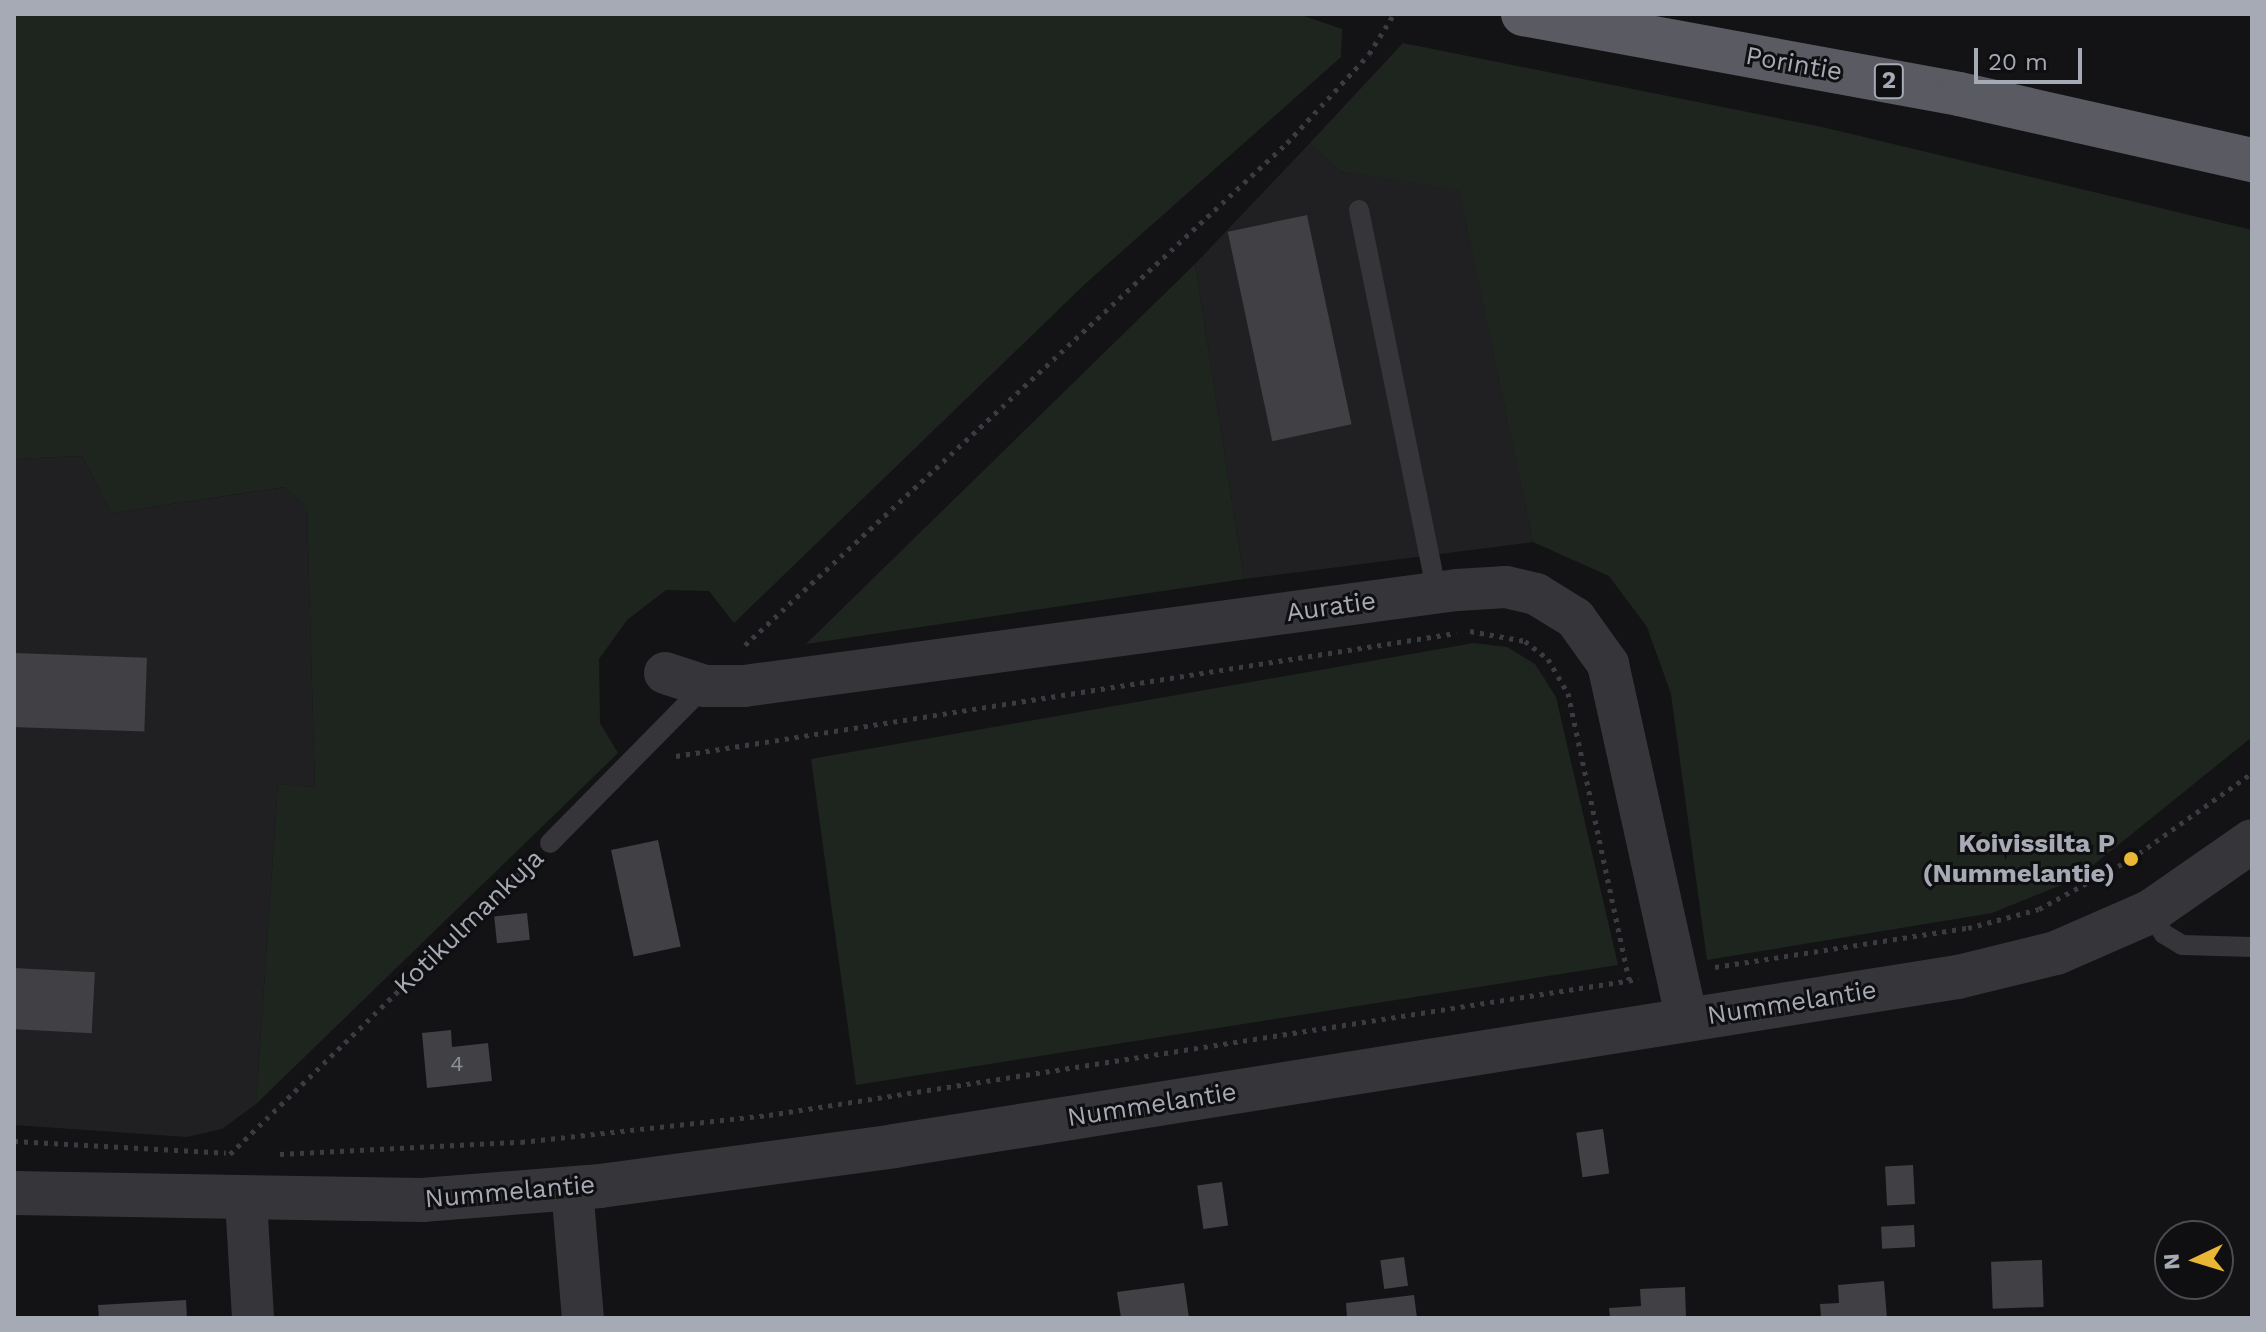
<!DOCTYPE html>
<html>
<head>
<meta charset="utf-8">
<style>
  body { margin:0 }
  #map { position:relative; width:2266px; height:1332px; overflow:hidden; background:#131315; font-family:"Work Sans",sans-serif }
  div>[style] { position:absolute }
  [style*='--x'] { left:calc(var(--x)*1px); top:calc(var(--y)*1px); width:calc(var(--w)*1px); rotate:calc(var(--a)*1deg) }
  .built>* { inset:0; background:#201f22 }
  .green>* { inset:0; background:#1e251f }
  .building>* { inset:0; background:#404045; transform-origin:0 0 }
  .path>* { height:5px; margin-top:-2.5px; transform-origin:0; background:repeating-linear-gradient(90deg,#3b3c41 0 4px,transparent 0 10px) }
  .service>* { height:20px; margin:-10px; padding:0 10px; transform-origin:10px; border-radius:10px; background:#35353a }
  .minor>* { height:42px; margin:-21px; padding:0 21px; transform-origin:21px; border-radius:21px; background:#35353a }
  .tertiary>* { height:44px; margin:-22px; padding:0 22px; transform-origin:22px; border-radius:22px; background:#35353a }
  .trunk>* { height:44px; margin:-22px; padding:0 22px; transform-origin:22px; border-radius:22px; background:#595a62 }
  .dots>* { width:22px; height:22px; translate:-50% -50%; box-sizing:border-box; border:4px solid #0f0e10; border-radius:50% }
  span { translate:-50% -50%; white-space:nowrap; text-align:center; line-height:1.15; -webkit-text-stroke:6px #0f0e10; paint-order:stroke }
  .number-label { font-size:22px; color:#8c9099 }
  .number-label span { -webkit-text-stroke-width:0 }
  .shield-label span { padding:2px 6px; background:#0f0e10; border:2px solid; border-radius:6px; -webkit-text-stroke-width:0 }
  .shield-label { font-size:24px; color:#a6aab5; font-weight:700 }
  .street-label { font-size:26px; color:#a6aab5 }
  .poi-label { font-size:26px; color:#a6aab5; font-weight:700 }
  .right { translate:-100% -50%; text-align:right }
  .frame { position:absolute; inset:0; border:16px solid #a6aab5; pointer-events:none }
  .north { position:absolute; left:2154px; top:1220px; width:80px; height:80px; box-sizing:border-box; background:#0f0e10; border:2px solid #4b4c52; border-radius:50%; rotate:266deg; font-size:22px; font-weight:700; line-height:32px; text-align:center; color:#a6aab5 }
  .north::after { content:''; display:block; margin:auto; width:28px; height:36px; background:#eab636; clip-path:polygon(50% 0,100% 100%,50% 72%,0 100%) }
  .scale { position:absolute; left:1974px; top:48px; width:108px; height:36px; box-sizing:border-box; border:4px solid #a6aab5; border-top:0; padding-left:10px; font-size:24px; line-height:28px; white-space:nowrap; color:#a6aab5; -webkit-text-stroke:6px #0f0e10; paint-order:stroke }
</style>
</head>
<body>
<div id="map">
  <div class="built">
    <div style="clip-path:polygon(1310px 143px,1339px 171px,1459px 189px,1533px 542px,1244px 579px,1195px 264px)"></div>
    <div style="clip-path:polygon(82px 456px,111px 513px,286px 487px,307px 507px,315px 787px,278px 784px,256px 1104px,222px 1129px,187px 1137px,14px 1125px,14px 459px)"></div>
  </div>
  <div class="green">
    <div style="clip-path:polygon(14px 14px,1298px 14px,1342px 29px,1341px 57px,1085px 284px,734px 623px,709px 591px,666px 590px,627px 620px,599px 659px,600px 723px,618px 753px,256px 1104px,278px 784px,315px 787px,307px 507px,285px 487px,111px 513px,82px 456px,14px 459px)"></div>
    <div style="clip-path:polygon(1403px 43px,1822px 127px,2252px 230px,2252px 737px,2076px 879px,1992px 913px,1707px 960px,1671px 694px,1647px 627px,1609px 576px,1533px 542px,1459px 190px,1339px 171px,1310px 143px)"></div>
    <div style="clip-path:polygon(1195px 264px,1244px 579px,806px 644px)"></div>
    <div style="clip-path:polygon(1474px 643px,1507px 647px,1535px 664px,1556px 697px,1618px 965px,856px 1085px,811px 759px)"></div>
  </div>
  <div class="building">
    <div style="left:1307px;top:215px;width:214px;height:81px;rotate:78deg"></div>
    <div style="left:14px;top:653px;width:133px;height:74px;rotate:2deg"></div>
    <div style="left:658px;top:840px;width:109px;height:48px;rotate:78deg"></div>
    <div style="left:527px;top:913px;width:27px;height:33px;rotate:84deg"></div>
    <div style="left:14px;top:968px;width:81px;height:61px;rotate:3deg"></div>
    <div style="clip-path:polygon(451px 1030px,452px 1047px,488px 1043px,492px 1081px,427px 1088px,422px 1033px)"></div>
    <div style="left:1603px;top:1129px;width:45px;height:27px;rotate:82deg"></div>
    <div style="left:1913px;top:1165px;width:39px;height:28px;rotate:87deg"></div>
    <div style="left:1222px;top:1182px;width:44px;height:25px;rotate:82deg"></div>
    <div style="left:1914px;top:1225px;width:22px;height:33px;rotate:87deg"></div>
    <div style="left:1404px;top:1257px;width:29px;height:24px;rotate:82deg"></div>
    <div style="left:2042px;top:1260px;width:47px;height:51px;rotate:88deg"></div>
    <div style="clip-path:polygon(1884px 1281px,1887px 1318px,1821px 1318px,1820px 1304px,1839px 1303px,1838px 1285px)"></div>
    <div style="clip-path:polygon(1184px 1283px,1189px 1318px,1121px 1318px,1117px 1292px)"></div>
    <div style="clip-path:polygon(1685px 1287px,1686px 1318px,1610px 1318px,1609px 1308px,1641px 1306px,1640px 1289px)"></div>
    <div style="clip-path:polygon(1414px 1295px,1417px 1318px,1347px 1318px,1346px 1303px)"></div>
    <div style="clip-path:polygon(186px 1300px,187px 1318px,99px 1318px,98px 1305px)"></div>
  </div>
  <div class="path">
    <div style="--x:1470;--y:631;--w:56;--a:10.3"></div>
    <div style="--x:1525;--y:641;--w:29;--a:38"></div>
    <div style="--x:1548;--y:659;--w:39;--a:60"></div>
    <div style="--x:1568;--y:693;--w:293;--a:78"></div>
    <div style="--x:745;--y:645;--w:739;--a:-42.81"></div>
    <div style="--x:1287;--y:143;--w:121;--a:-47.3"></div>
    <div style="--x:1369;--y:54;--w:47;--a:-58"></div>
    <div style="--x:676;--y:756;--w:790;--a:-8.96"></div>
    <div style="--x:1715;--y:967;--w:256;--a:-8.8"></div>
    <div style="--x:1968;--y:928;--w:73;--a:-15"></div>
    <div style="--x:2039;--y:909;--w:105;--a:-28.5"></div>
    <div style="--x:2131;--y:859;--w:148;--a:-35.4"></div>
    <div style="--x:14;--y:1141;--w:212;--a:3.2"></div>
    <div style="--x:230;--y:1154;--w:419;--a:-44.1"></div>
    <div style="--x:280;--y:1154;--w:241;--a:-2.9"></div>
    <div style="--x:521;--y:1142;--w:249;--a:-6.2"></div>
    <div style="--x:769;--y:1115;--w:880;--a:-8.89"></div>
  </div>
  <div class="service">
    <div style="--x:1359;--y:210;--w:390;--a:78.5"></div>
    <div style="--x:550;--y:843;--w:221;--a:-45.4"></div>
    <div style="--x:2150;--y:912;--w:26;--a:58"></div>
    <div style="--x:2164;--y:934;--w:21;--a:31"></div>
    <div style="--x:2182;--y:945;--w:70;--a:1.6"></div>
  </div>
  <div class="minor">
    <div style="--x:665;--y:673;--w:42;--a:18"></div>
    <div style="--x:705;--y:686;--w:39;--a:0"></div>
    <div style="--x:744;--y:686;--w:719;--a:-7.67"></div>
    <div style="--x:1457;--y:590;--w:49;--a:-3.5"></div>
    <div style="--x:1506;--y:587;--w:31;--a:13"></div>
    <div style="--x:1536;--y:594;--w:46;--a:31.6"></div>
    <div style="--x:1575;--y:618;--w:57;--a:54.3"></div>
    <div style="--x:1608;--y:664;--w:364;--a:77.5"></div>
    <div style="--x:572;--y:1188;--w:130;--a:85.2"></div>
    <div style="--x:246;--y:1200;--w:118;--a:86.6"></div>
  </div>
  <div class="tertiary">
    <div style="--x:14;--y:1193;--w:408;--a:1"></div>
    <div style="--x:422;--y:1200;--w:179;--a:-4.5"></div>
    <div style="--x:600;--y:1186;--w:297;--a:-7.7"></div>
    <div style="--x:894;--y:1146;--w:1077;--a:-9.03"></div>
    <div style="--x:1958;--y:977;--w:101;--a:-13.8"></div>
    <div style="--x:2056;--y:953;--w:103;--a:-23.6"></div>
    <div style="--x:2150;--y:912;--w:124;--a:-34.8"></div>
  </div>
  <div class="trunk">
    <div style="--x:1523;--y:14;--w:443;--a:10.4"></div>
    <div style="--x:1959;--y:94;--w:300;--a:12.7"></div>
  </div>
  <div class="dots">
    <div style="left:2131px;top:859px;background:#eab636"></div>
  </div>
  <div class="number-label">
    <span style="left:457px;top:1064px">4</span>
  </div>
  <div class="shield-label">
    <span style="left:1889px;top:81px">2</span>
  </div>
  <div class="street-label">
    <span style="left:1794px;top:64px;rotate:10deg">Porintie</span>
    <span style="left:1331px;top:607px;rotate:-8deg">Auratie</span>
    <span style="left:469px;top:922px;rotate:-44deg">Kotikulmankuja</span>
    <span style="left:1792px;top:1003px;rotate:-9deg">Nummelantie</span>
    <span style="left:1152px;top:1105px;rotate:-9deg">Nummelantie</span>
    <span style="left:510px;top:1192px;rotate:-5deg">Nummelantie</span>
  </div>
  <div class="poi-label">
    <span class="right" style="left:2115px;top:859px">Koivissilta P<br>(Nummelantie)</span>
  </div>
  <div class="frame"></div>
  <div class="north">N</div>
  <div class="scale">20 m</div>
</div>
</body>
</html>
